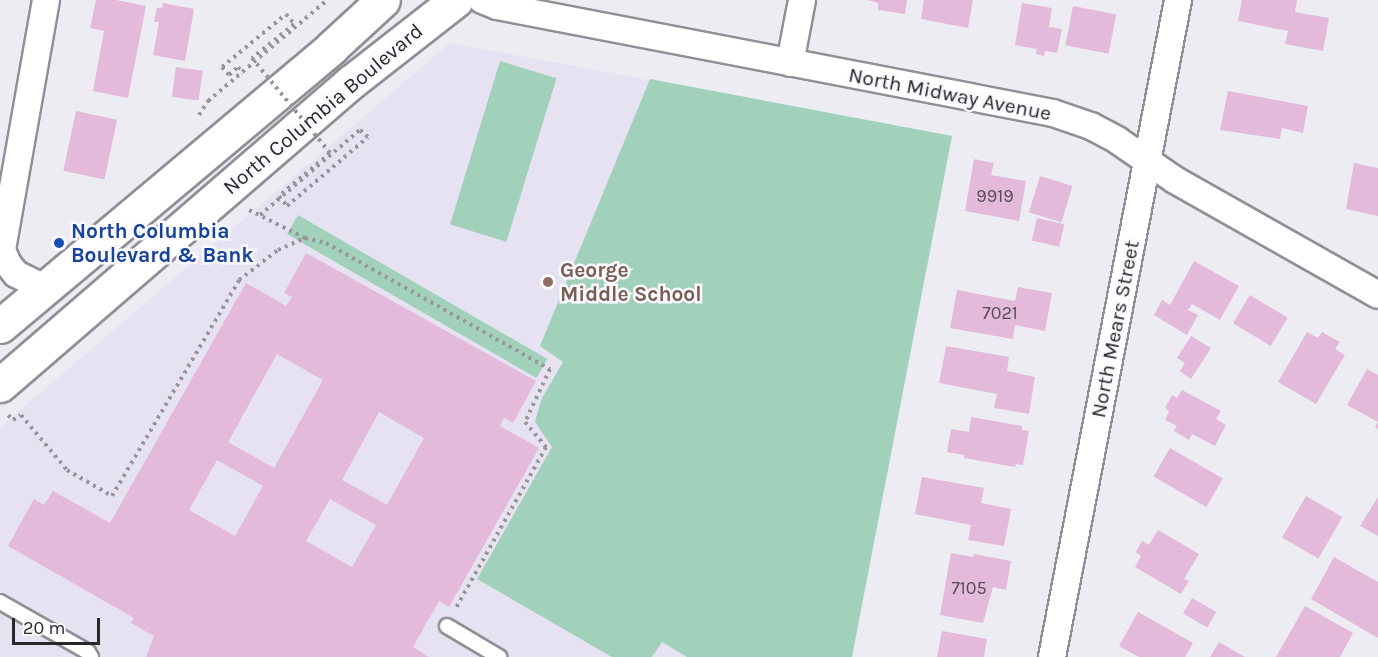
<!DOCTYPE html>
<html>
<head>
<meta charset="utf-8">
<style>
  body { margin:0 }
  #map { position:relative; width:1378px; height:657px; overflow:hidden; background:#edecf3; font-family:Karla,sans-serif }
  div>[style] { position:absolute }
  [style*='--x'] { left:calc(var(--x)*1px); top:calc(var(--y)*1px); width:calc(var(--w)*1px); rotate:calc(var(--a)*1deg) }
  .built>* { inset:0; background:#e6e2f1 }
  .green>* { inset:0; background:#a1d1bb; transform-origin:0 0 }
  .building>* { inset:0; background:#e3bad9; transform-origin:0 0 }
  .path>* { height:4px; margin-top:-2px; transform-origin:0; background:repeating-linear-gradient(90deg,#97969b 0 3px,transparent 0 7.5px) }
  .roads { filter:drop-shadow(2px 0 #908f96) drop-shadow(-2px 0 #908f96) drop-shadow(0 2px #908f96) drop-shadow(0 -2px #908f96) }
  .service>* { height:14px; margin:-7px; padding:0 7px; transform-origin:7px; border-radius:7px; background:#fff }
  .minor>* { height:26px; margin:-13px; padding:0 13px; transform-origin:13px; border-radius:13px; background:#fff }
  .secondary>* { height:33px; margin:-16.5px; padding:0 16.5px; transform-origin:16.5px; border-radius:16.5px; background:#fff }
  .path-bridge>* { height:4px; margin-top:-2px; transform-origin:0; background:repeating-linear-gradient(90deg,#97969b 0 3px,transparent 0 7.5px) }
  .dots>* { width:16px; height:16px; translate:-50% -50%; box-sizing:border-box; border:3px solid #faf9fe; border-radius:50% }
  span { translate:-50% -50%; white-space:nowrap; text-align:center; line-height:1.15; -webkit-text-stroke:5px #faf9fe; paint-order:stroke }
  .number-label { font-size:18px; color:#574c56 }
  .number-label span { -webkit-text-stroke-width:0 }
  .street-label { font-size:21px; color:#28272a }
  .transit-label { font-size:21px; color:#164399; font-weight:700 }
  .left { translate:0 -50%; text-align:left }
  .education-label { font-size:21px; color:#785e54; font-weight:700 }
  .scale { position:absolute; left:12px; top:618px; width:88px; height:27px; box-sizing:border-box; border:3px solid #28272a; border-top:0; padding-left:8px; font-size:18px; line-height:21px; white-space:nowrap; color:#28272a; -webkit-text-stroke:4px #faf9fe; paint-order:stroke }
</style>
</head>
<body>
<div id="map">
  <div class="built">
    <div style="clip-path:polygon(450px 43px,952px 136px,852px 657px,0 657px,0 427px)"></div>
  </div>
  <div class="green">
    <div style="left:500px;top:61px;width:59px;height:171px;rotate:17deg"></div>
    <div style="clip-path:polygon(650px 79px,952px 136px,852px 657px,687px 657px,662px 642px,652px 657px,612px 657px,477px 579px,552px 447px,535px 422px,541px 400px,563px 362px,540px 346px)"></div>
    <div style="left:298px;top:215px;width:288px;height:22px;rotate:30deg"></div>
  </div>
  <div class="building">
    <div style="clip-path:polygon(96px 0,116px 0,146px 6px,128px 98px,93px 91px,104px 31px,90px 28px)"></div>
    <div style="clip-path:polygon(868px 0,907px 0,905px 14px,878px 10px,878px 3px)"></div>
    <div style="clip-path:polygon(924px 0,973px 0,968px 28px,921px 19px)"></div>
    <div style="clip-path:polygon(1242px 0,1297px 0,1295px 12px,1329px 18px,1323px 51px,1285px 44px,1288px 31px,1238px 21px)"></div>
    <div style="clip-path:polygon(163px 3px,194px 9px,185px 61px,153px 55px,159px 22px,154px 22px,157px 8px,162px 8px)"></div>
    <div style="clip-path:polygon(1022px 3px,1052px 8px,1049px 27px,1062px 29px,1057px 53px,1045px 51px,1044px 56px,1036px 54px,1037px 49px,1015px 45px)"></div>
    <div style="left:1073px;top:6px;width:44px;height:40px;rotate:11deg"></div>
    <div style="left:176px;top:67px;width:27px;height:30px;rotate:8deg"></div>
    <div style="clip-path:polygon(1228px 91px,1308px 106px,1303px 133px,1282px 128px,1280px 139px,1220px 130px)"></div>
    <div style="left:76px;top:111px;width:42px;height:61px;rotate:12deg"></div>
    <div style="clip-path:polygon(974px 159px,994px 163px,991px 175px,1026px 181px,1019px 221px,965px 211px)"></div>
    <div style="clip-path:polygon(1354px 163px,1378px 168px,1378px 216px,1346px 209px)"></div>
    <div style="left:1040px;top:176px;width:34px;height:38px;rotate:17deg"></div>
    <div style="left:1037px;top:218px;width:28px;height:23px;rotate:13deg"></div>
    <div style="clip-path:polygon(evenodd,306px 253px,536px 381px,513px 423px,504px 418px,500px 426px,539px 448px,449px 607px,439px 601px,413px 647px,429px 657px,146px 657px,154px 636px,131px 623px,134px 618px,8px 546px,34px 499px,44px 505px,53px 491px,110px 523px,246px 283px,286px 306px,292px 297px,284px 293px,306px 253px,277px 354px,323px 380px,274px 468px,228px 442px,277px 354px,306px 253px,379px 412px,424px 438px,387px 505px,342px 480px,379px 412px,306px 253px,217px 460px,263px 486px,235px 536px,189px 510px,217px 460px,306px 253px,330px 499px,376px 525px,352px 567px,306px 541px,330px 499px)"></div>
    <div style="clip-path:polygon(1194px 261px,1239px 286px,1220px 320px,1192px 304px,1188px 310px,1198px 315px,1187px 335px,1154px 315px,1162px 300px,1170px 305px)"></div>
    <div style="clip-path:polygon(1018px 287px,1052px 293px,1045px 331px,1015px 325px,1013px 339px,950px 328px,957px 290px,1015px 301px)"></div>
    <div style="left:1250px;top:295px;width:44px;height:33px;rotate:31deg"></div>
    <div style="clip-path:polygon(1307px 332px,1318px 338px,1322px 332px,1340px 342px,1335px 349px,1345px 355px,1316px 404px,1278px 382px)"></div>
    <div style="clip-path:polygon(1191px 336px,1211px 348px,1191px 379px,1180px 371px,1185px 363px,1177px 358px)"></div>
    <div style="clip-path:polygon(946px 346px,1009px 357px,1007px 371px,1035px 377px,1029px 414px,994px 408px,997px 394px,939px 383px)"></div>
    <div style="clip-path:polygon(1367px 369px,1378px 375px,1378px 429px,1375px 427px,1378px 422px,1347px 405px)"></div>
    <div style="clip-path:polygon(1182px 390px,1221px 411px,1216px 419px,1226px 425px,1215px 446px,1192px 434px,1189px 440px,1174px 431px,1177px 426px,1165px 420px,1169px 411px,1165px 408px,1172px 395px,1177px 398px)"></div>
    <div style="clip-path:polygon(971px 417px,1022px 426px,1022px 430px,1029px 431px,1023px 465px,1016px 464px,1015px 467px,964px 458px,964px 455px,947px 452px,951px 429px,969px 432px)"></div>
    <div style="left:1170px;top:448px;width:61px;height:33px;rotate:30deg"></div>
    <div style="clip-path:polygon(922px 477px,984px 488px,981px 503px,1011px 509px,1004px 546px,968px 540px,971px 525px,915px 514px)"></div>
    <div style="left:1306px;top:496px;width:42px;height:48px;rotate:30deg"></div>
    <div style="clip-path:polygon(1378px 497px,1378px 536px,1360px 526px)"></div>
    <div style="clip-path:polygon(1158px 530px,1199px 554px,1184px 579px,1189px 581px,1181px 594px,1135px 567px,1141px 556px,1136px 552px,1142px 541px,1149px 545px)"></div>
    <div style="clip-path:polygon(951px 553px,973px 557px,974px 554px,1011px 561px,1006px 590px,993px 587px,983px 623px,940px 615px)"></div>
    <div style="clip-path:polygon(1334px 557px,1378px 582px,1378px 638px,1311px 599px)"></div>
    <div style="left:1192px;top:598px;width:28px;height:18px;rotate:30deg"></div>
    <div style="clip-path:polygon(1305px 606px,1353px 633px,1340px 657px,1276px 657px)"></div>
    <div style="clip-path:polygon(1138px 612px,1193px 643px,1185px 657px,1139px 657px,1119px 646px)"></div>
    <div style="clip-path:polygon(942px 631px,987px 639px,984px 657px,937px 657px)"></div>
    <div style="clip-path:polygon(1219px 642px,1245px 657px,1210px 657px)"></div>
  </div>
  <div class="path">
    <div style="--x:222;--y:67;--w:11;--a:49"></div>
    <div style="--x:229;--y:75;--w:12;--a:-42"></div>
    <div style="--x:238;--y:67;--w:8;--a:50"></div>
    <div style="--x:199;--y:115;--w:17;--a:-57"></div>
    <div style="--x:208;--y:101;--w:156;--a:-40.3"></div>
    <div style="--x:249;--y:210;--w:63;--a:26.6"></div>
    <div style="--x:305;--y:238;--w:22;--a:13"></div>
    <div style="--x:326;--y:243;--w:257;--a:29.4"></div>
    <div style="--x:550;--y:369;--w:59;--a:115.3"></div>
    <div style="--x:525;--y:422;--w:33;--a:50"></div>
    <div style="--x:546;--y:447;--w:184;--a:119.2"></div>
    <div style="--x:260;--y:215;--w:131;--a:-40.4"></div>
    <div style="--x:360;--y:130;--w:11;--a:41"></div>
    <div style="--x:8;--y:415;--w:7;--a:45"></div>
    <div style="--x:13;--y:420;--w:9;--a:-32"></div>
    <div style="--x:21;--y:415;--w:72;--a:50.1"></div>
    <div style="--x:67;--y:470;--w:52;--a:30"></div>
    <div style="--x:112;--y:496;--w:251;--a:-59.5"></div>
    <div style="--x:239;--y:280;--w:49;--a:-37.6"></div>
    <div style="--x:278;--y:250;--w:30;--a:-24"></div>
  </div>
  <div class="roads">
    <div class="service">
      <div style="--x:0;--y:602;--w:101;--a:29.6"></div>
      <div style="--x:88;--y:652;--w:6;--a:59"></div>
      <div style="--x:447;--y:626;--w:61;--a:30.8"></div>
    </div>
    <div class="minor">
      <div style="--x:46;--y:0;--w:254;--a:100"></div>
      <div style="--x:2;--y:250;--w:15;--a:67"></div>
      <div style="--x:8;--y:264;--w:13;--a:51"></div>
      <div style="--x:16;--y:274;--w:34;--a:26"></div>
      <div style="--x:482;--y:0;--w:16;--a:22"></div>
      <div style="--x:497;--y:6;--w:566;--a:10.89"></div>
      <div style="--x:1053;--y:113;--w:40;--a:18.9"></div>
      <div style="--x:1091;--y:126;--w:30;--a:28"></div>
      <div style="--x:1117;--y:140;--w:70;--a:34.6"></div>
      <div style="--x:1175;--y:180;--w:233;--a:29.5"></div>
      <div style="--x:790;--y:63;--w:64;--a:-79.2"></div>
      <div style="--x:1052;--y:657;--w:669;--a:-79.14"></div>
    </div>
    <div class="secondary">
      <div style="--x:0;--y:326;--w:434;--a:-40"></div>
      <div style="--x:332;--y:47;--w:69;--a:-42.7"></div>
      <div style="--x:0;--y:385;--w:464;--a:-40.8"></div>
      <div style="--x:351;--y:82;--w:133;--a:-38"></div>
    </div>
  </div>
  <div class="path-bridge">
    <div style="--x:222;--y:67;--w:83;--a:-39.6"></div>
    <div style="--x:286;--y:14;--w:13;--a:51"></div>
    <div style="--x:294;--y:24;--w:54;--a:141"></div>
    <div style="--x:252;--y:58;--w:123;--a:50.6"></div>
    <div style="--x:330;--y:153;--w:67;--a:139.9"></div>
    <div style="--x:279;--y:196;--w:13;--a:51"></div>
    <div style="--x:287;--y:206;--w:106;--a:-40.4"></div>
  </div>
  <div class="dots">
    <div style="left:59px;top:243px;background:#1a4fb4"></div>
    <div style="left:548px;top:282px;background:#8d6e63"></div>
  </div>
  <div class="number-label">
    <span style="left:995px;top:196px">9919</span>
    <span style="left:1000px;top:313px">7021</span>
    <span style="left:969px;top:588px">7105</span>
  </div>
  <div class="street-label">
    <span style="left:950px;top:94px;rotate:11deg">North Midway Avenue</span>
    <span style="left:323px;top:109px;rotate:-40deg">North Columbia Boulevard</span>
    <span style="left:1115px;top:329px;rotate:-79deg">North Mears Street</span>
  </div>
  <div class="transit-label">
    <span class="left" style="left:71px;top:243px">North Columbia<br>Boulevard &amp; Bank</span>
  </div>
  <div class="education-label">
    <span class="left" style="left:560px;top:282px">George<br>Middle School</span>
  </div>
  <div class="scale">20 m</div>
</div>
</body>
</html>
